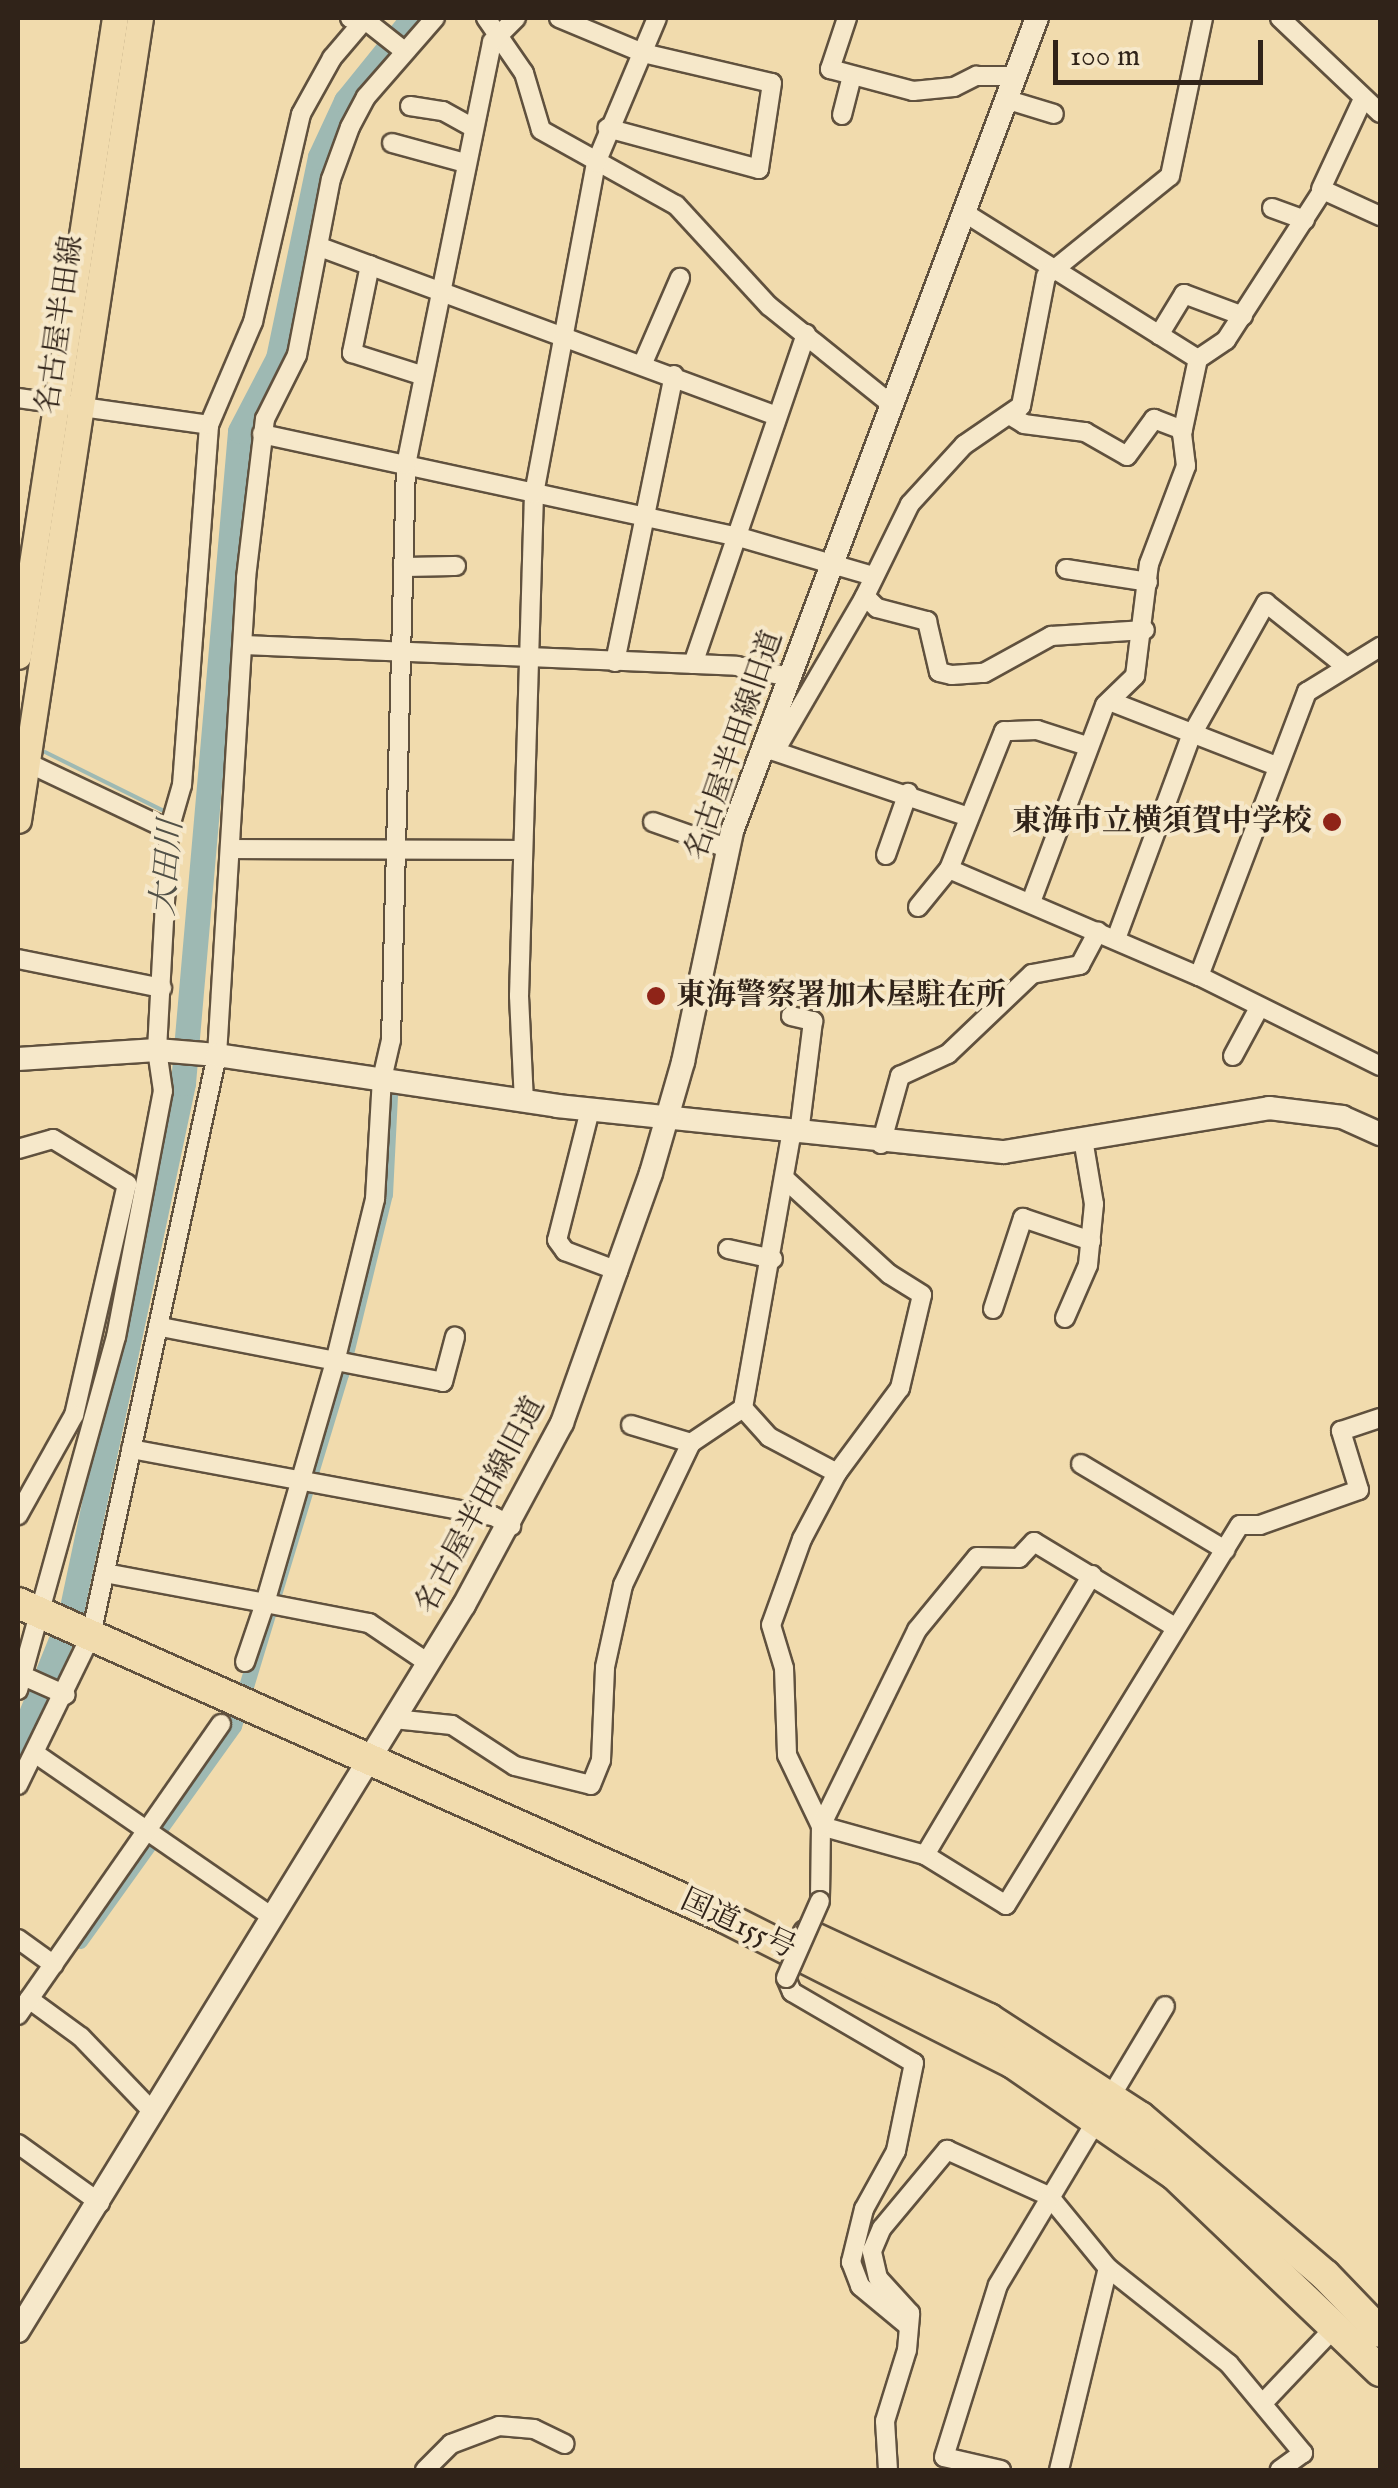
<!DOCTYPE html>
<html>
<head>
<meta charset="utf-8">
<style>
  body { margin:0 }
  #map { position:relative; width:1398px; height:2488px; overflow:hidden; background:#f1dbad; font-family:"IM FELL English","Noto Serif JP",serif }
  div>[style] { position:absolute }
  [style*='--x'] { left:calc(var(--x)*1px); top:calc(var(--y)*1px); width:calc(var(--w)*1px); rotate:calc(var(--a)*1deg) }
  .stream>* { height:4px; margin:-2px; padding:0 2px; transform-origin:2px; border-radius:2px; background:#9eb9b3 }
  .canal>* { height:15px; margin:-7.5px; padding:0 7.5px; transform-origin:7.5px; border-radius:7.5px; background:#9eb9b3 }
  .river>* { height:25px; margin:-12.5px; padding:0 12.5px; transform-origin:12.5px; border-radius:12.5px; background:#9eb9b3 }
  .roads { filter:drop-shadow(2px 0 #60513e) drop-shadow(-2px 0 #60513e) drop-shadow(0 2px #60513e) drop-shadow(0 -2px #60513e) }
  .street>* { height:18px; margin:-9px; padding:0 9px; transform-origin:9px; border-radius:9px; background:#f6e8ca }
  .secondary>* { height:22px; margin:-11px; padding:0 11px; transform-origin:11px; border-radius:11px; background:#f6e8ca }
  .primary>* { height:25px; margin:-12.5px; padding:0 12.5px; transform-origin:12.5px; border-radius:12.5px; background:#f1dbad }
  .highway>* { height:30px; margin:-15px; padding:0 15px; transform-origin:15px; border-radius:15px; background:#f1dbad }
  .bridges { filter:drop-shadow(2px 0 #60513e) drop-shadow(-2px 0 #60513e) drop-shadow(0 2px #60513e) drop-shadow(0 -2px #60513e) }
  .street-bridge>* { height:18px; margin:-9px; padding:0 9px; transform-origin:9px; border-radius:9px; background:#f6e8ca }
  .dots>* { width:28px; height:28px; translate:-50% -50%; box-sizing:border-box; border:5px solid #f6e8ca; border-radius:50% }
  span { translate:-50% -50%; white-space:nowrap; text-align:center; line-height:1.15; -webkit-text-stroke:8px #f6e8ca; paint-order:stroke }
  .street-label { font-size:30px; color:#302319 }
  .poi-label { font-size:30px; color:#302319; font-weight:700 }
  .right { translate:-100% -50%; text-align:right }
  .left { translate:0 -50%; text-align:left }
  .water-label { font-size:32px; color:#515047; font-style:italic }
  .frame { position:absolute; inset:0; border:20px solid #302319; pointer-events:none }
  .scale { position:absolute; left:1053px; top:40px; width:210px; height:45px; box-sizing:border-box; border:5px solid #302319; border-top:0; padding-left:12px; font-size:30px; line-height:35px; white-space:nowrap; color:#302319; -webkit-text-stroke:8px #f6e8ca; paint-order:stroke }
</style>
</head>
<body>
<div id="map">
  <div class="stream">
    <div style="--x:45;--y:752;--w:133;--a:26.4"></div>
  </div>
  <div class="canal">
    <div style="--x:80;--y:1941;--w:264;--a:-54.4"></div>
    <div style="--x:234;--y:1726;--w:368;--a:-73.1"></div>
    <div style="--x:341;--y:1374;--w:185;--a:-76.3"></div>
    <div style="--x:385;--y:1194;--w:119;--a:-87.1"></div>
  </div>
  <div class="river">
    <div style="--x:18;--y:1746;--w:139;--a:-68"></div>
    <div style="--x:70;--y:1617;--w:546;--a:-78.05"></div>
    <div style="--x:183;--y:1083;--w:654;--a:-85"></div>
    <div style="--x:240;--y:431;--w:82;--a:-62.5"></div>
    <div style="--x:278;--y:358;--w:205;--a:-78.2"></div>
    <div style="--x:320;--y:157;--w:62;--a:-65.1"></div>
    <div style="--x:346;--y:101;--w:107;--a:-51.1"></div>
  </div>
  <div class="roads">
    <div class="street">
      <div style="--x:350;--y:18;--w:15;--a:8"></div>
      <div style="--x:365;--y:20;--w:48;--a:38.3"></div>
      <div style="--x:486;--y:18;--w:67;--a:55.4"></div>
      <div style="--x:524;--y:73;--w:59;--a:73.4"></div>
      <div style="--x:541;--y:130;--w:154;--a:29.1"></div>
      <div style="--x:676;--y:205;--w:137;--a:47.4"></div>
      <div style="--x:769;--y:306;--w:156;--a:38.8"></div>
      <div style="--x:559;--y:18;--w:91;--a:22.6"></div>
      <div style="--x:643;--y:53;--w:132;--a:13.1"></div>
      <div style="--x:772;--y:83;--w:87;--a:98.6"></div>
      <div style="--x:759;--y:169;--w:157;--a:-164.9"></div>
      <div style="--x:847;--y:18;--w:54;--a:108.4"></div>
      <div style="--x:830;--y:69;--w:86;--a:14.8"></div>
      <div style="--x:913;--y:91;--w:41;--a:-5.6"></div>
      <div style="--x:954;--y:87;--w:25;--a:-27"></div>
      <div style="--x:976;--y:76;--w:39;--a:0"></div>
      <div style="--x:1280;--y:18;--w:138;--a:43.5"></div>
      <div style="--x:1005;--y:99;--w:51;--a:17"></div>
      <div style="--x:410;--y:106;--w:33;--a:9"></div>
      <div style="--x:443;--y:111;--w:33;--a:29"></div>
      <div style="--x:842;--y:115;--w:40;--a:-75.6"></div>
      <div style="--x:392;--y:143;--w:76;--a:15.3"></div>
      <div style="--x:1321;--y:189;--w:99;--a:-65"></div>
      <div style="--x:1272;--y:208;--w:35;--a:20"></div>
      <div style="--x:965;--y:213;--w:275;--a:32.1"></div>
      <div style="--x:320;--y:247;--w:487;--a:20.3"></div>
      <div style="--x:370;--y:265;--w:90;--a:101.6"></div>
      <div style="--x:352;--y:353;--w:72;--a:17.7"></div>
      <div style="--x:1159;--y:335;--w:48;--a:-58.6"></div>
      <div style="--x:1184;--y:294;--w:63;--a:20.4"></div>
      <div style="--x:643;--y:363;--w:93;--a:-66.5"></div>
      <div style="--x:18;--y:398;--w:193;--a:8"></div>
      <div style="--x:1013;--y:417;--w:13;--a:32"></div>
      <div style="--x:1024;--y:424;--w:62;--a:7.5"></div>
      <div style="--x:1085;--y:432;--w:48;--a:29.7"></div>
      <div style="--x:1127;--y:456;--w:46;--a:-53.9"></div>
      <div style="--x:1154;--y:419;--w:31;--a:21"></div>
      <div style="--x:262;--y:434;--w:488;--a:12.2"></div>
      <div style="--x:739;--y:537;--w:140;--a:16.2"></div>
      <div style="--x:403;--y:567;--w:53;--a:-1.1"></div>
      <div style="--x:1066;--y:569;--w:83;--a:9"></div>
      <div style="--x:865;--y:596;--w:17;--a:45"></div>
      <div style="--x:877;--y:608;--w:52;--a:14.6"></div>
      <div style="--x:927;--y:621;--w:52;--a:76.8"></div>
      <div style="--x:939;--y:672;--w:13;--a:13"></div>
      <div style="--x:952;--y:675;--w:32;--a:-4"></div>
      <div style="--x:984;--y:673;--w:77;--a:-28.9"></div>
      <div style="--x:1051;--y:636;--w:94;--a:-3.7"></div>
      <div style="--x:244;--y:645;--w:493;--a:2.4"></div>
      <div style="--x:737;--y:666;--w:53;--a:11.9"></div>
      <div style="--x:615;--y:662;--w:293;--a:-78.4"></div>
      <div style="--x:693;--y:664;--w:349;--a:-71.1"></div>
      <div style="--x:1112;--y:702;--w:174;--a:21.3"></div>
      <div style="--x:1087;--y:746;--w:52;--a:-162.3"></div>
      <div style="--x:1037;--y:730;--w:33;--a:178"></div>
      <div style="--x:1004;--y:731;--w:149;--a:111.7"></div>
      <div style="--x:949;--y:869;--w:272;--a:23.2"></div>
      <div style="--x:1199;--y:976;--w:202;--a:26.4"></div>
      <div style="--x:765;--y:748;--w:215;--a:18.7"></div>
      <div style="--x:775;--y:751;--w:175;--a:-59.8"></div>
      <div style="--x:863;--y:600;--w:107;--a:-63.9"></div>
      <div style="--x:910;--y:504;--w:80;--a:-47.5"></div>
      <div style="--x:964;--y:445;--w:69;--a:-34.4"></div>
      <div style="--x:1021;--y:406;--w:132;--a:-79.1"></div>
      <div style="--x:1046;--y:276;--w:159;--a:-38.9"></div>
      <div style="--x:1170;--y:176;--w:161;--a:-78.2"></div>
      <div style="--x:26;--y:762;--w:158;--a:25.4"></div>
      <div style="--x:653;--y:822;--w:78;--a:19.4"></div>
      <div style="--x:232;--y:849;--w:290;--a:0.2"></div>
      <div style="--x:886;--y:855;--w:66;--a:-70.5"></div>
      <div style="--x:1031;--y:902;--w:210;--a:-69.4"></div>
      <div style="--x:1105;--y:705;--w:42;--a:-44"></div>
      <div style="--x:1135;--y:676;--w:113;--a:-82.9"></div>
      <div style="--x:1149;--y:564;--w:105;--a:-69.3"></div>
      <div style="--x:1186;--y:466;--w:32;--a:-97"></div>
      <div style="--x:1182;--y:434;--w:77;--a:-78"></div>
      <div style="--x:1198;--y:359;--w:34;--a:-34"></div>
      <div style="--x:1226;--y:340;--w:179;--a:-57.1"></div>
      <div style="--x:1323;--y:190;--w:63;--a:24.5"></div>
      <div style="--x:918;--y:907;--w:49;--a:-50.8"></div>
      <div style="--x:1116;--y:939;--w:216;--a:-69.7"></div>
      <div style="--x:1191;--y:736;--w:153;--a:-60.6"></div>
      <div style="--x:1266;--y:603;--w:100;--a:38.5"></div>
      <div style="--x:18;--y:959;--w:147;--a:11.4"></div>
      <div style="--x:1199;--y:976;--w:304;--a:-69.2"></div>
      <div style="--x:1307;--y:692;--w:86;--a:-31.7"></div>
      <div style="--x:791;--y:1016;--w:23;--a:13"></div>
      <div style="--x:813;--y:1021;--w:113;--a:97.1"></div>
      <div style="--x:1233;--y:1056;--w:55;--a:-61.6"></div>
      <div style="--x:524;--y:1102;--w:106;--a:-92.7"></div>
      <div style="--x:519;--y:996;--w:502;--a:-88.29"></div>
      <div style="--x:534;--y:494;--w:337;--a:-79.4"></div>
      <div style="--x:596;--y:163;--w:157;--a:-67.2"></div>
      <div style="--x:590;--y:1110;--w:134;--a:104.2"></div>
      <div style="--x:557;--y:1240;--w:14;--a:54"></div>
      <div style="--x:565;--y:1251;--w:57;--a:20.7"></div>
      <div style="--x:881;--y:1144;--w:71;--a:-74.4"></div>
      <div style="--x:900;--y:1076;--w:53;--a:-24.6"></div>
      <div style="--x:948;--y:1054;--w:116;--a:-43.6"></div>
      <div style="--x:1032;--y:974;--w:49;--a:-10.6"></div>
      <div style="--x:1080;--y:965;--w:38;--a:-62"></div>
      <div style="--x:18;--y:1149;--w:36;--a:-16"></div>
      <div style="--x:53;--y:1139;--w:87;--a:31.3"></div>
      <div style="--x:127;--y:1184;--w:237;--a:102.9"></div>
      <div style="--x:74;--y:1415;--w:115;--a:119.2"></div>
      <div style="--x:785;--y:1179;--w:141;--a:42.4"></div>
      <div style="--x:889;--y:1274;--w:39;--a:32"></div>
      <div style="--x:922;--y:1295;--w:96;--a:103.3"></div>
      <div style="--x:900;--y:1388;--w:106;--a:126.5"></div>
      <div style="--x:728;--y:1249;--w:46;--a:12.5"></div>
      <div style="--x:993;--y:1309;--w:96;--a:-71.8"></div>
      <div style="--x:1023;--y:1218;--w:72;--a:18.7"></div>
      <div style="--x:1065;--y:1318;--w:58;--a:-66.5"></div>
      <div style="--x:1088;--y:1265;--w:61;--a:-84.4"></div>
      <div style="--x:1094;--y:1204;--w:66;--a:-99.6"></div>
      <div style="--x:161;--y:1327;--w:287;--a:11"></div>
      <div style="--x:443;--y:1382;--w:47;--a:-75.1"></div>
      <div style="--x:743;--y:1408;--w:39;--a:48"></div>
      <div style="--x:769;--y:1437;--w:77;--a:27.9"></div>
      <div style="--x:837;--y:1473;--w:75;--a:117.9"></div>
      <div style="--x:802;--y:1539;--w:91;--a:109.8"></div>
      <div style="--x:771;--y:1625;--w:45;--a:73.2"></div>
      <div style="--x:784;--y:1668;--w:87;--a:88"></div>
      <div style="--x:787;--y:1755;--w:79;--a:64.4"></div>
      <div style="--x:821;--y:1826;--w:75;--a:90.8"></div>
      <div style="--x:631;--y:1425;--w:63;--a:16.7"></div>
      <div style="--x:131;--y:1449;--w:368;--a:10.5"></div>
      <div style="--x:493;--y:1516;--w:21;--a:29"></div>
      <div style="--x:1081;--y:1464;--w:168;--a:30.8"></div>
      <div style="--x:105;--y:1573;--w:163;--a:10.6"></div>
      <div style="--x:265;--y:1603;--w:251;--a:-73.8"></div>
      <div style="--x:335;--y:1362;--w:168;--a:-76.2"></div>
      <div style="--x:375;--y:1199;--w:120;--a:-86.7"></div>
      <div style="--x:382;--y:1079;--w:40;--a:-77"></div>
      <div style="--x:391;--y:1040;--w:575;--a:-88.51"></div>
      <div style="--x:406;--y:465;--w:432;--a:-78.5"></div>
      <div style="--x:492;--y:42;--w:34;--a:-45"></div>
      <div style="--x:245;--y:1662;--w:62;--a:-71.3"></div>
      <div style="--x:265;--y:1603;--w:106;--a:10.9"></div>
      <div style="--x:369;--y:1623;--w:71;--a:34.1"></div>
      <div style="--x:30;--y:1679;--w:39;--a:24"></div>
      <div style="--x:18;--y:1690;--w:366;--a:-74.5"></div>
      <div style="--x:116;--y:1337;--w:250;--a:-79.2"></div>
      <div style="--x:163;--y:1091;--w:41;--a:-98.3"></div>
      <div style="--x:157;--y:1050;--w:220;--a:-86.9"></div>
      <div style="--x:169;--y:830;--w:47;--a:-73.9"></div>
      <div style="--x:182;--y:785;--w:361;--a:-85.7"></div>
      <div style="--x:209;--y:425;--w:112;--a:-66.9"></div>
      <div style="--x:253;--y:322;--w:213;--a:-77"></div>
      <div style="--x:301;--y:114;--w:64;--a:-61"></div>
      <div style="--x:332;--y:58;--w:52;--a:-49.6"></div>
      <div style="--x:394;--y:1719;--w:58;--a:5.9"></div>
      <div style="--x:452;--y:1725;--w:75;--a:33.1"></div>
      <div style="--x:515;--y:1766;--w:78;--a:14"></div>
      <div style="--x:591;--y:1785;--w:27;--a:-68"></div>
      <div style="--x:601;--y:1760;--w:93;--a:-87.5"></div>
      <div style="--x:605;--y:1667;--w:84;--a:-77.6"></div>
      <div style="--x:623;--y:1585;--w:157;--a:-64.4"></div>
      <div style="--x:691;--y:1443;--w:63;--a:-33.9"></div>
      <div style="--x:743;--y:1408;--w:281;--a:-80"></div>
      <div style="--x:36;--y:1754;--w:287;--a:34.6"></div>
      <div style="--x:18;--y:1785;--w:167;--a:-64"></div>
      <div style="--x:91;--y:1635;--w:594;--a:-77.74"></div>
      <div style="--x:217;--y:1055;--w:478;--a:-86.5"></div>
      <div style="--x:246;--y:578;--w:160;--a:-83.2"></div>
      <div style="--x:265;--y:419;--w:72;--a:-63.4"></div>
      <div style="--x:297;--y:355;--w:179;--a:-79.1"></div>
      <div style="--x:331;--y:179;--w:55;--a:-69.9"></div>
      <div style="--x:350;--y:127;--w:34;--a:-62"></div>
      <div style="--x:366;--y:97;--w:105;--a:-48.9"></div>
      <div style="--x:821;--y:1826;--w:108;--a:15.6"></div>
      <div style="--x:925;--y:1855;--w:95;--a:31.7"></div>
      <div style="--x:1006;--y:1905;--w:446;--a:-58.4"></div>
      <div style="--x:1240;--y:1525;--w:20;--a:0"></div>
      <div style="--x:1260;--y:1525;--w:105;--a:-19.5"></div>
      <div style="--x:1359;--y:1490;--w:62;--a:-107"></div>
      <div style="--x:1341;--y:1431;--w:41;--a:-18.4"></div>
      <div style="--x:821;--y:1826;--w:218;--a:-63.9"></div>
      <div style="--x:917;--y:1630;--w:94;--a:-50.6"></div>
      <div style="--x:977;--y:1557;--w:42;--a:1.4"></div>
      <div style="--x:1019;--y:1558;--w:22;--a:-47"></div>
      <div style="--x:1034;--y:1542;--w:165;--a:31.1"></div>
      <div style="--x:925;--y:1855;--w:326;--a:-59.2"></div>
      <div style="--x:18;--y:1939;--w:44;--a:35.8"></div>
      <div style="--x:786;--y:1978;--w:15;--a:67"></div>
      <div style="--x:792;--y:1992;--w:141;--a:30.2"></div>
      <div style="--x:914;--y:2063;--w:90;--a:101.6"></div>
      <div style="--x:896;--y:2151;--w:66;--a:118.9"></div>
      <div style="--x:864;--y:2209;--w:55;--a:103.8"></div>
      <div style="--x:851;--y:2262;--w:26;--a:69"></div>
      <div style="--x:860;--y:2286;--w:62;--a:39.8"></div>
      <div style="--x:29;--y:1999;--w:64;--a:36.2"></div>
      <div style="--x:81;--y:2037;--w:105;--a:46.2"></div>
      <div style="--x:18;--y:2015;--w:355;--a:-55.1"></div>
      <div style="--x:18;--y:2144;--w:101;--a:35.7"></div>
      <div style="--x:1263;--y:2403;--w:108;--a:-46.5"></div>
      <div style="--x:425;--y:2470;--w:37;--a:-45"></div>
      <div style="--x:451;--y:2444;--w:51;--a:-20.6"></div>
      <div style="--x:499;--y:2426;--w:35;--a:5"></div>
      <div style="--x:534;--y:2429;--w:34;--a:26"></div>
      <div style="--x:888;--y:2470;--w:49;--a:-93.5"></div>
      <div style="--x:885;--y:2421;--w:74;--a:-72.8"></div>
      <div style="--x:907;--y:2350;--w:37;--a:-85"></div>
      <div style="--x:910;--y:2313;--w:47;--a:-132.4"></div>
      <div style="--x:878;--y:2278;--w:28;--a:-103"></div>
      <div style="--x:872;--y:2251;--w:25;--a:-67"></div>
      <div style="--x:882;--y:2228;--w:102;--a:-50.2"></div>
      <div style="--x:947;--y:2150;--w:112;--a:24.3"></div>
      <div style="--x:1049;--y:2196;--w:93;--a:50.7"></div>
      <div style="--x:1108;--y:2268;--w:154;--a:38.4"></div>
      <div style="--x:1229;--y:2364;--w:116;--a:50.3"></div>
      <div style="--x:1303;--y:2453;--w:29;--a:144"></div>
      <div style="--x:1001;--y:2470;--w:58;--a:-167.2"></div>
      <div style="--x:944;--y:2457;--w:180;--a:-72.6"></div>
      <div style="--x:998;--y:2285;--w:325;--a:-59.1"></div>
      <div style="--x:1059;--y:2470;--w:208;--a:-76.4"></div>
    </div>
    <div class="secondary">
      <div style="--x:18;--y:1059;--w:139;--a:-3.7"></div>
      <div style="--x:157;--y:1050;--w:60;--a:4.8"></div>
      <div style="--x:217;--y:1055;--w:344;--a:8.5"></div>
      <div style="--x:557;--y:1106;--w:449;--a:5.9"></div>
      <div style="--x:1004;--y:1152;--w:269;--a:-9.4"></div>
      <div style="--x:1269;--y:1108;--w:74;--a:7"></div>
      <div style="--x:1342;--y:1117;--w:42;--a:24.1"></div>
      <div style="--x:18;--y:2331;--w:852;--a:-58.44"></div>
      <div style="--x:464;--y:1605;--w:207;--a:-61.7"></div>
      <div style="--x:562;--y:1423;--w:265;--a:-70.4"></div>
      <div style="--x:651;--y:1173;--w:116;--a:-73.9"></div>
      <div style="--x:683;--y:1062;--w:236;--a:-78"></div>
      <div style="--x:732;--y:831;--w:868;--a:-69.44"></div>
    </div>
    <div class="primary">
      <div style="--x:18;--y:656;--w:645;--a:-81.36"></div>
      <div style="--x:18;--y:820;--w:811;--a:-81.35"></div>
    </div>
    <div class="highway">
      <div style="--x:18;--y:1603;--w:775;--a:23.99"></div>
      <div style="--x:726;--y:1918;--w:322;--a:26.8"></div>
      <div style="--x:1013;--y:2063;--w:196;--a:34.6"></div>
      <div style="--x:1174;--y:2174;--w:285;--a:43.7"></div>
      <div style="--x:808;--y:1935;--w:200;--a:24.9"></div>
      <div style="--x:989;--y:2019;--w:180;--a:33"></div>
      <div style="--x:1140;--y:2117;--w:243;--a:40.5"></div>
      <div style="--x:1325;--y:2275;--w:79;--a:46"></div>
    </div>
  </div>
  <div class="bridges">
    <div class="street-bridge">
      <div style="--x:786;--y:1978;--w:84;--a:-66.2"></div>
    </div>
  </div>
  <div class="dots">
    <div style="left:1332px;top:822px;background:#8f2418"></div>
    <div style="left:656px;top:996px;background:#8f2418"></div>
  </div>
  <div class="street-label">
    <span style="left:61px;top:325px;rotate:-82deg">名古屋半田線</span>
    <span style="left:735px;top:746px;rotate:-71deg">名古屋半田線旧道</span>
    <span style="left:481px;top:1506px;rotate:-62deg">名古屋半田線旧道</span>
    <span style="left:738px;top:1925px;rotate:25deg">国道155号</span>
  </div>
  <div class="poi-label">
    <span class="right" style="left:1312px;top:822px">東海市立横須賀中学校</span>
    <span class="left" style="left:676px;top:996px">東海警察署加木屋駐在所</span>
  </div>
  <div class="water-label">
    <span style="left:169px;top:868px;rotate:-85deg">大田川</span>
  </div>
  <div class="frame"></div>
  <div class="scale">100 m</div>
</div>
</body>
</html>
